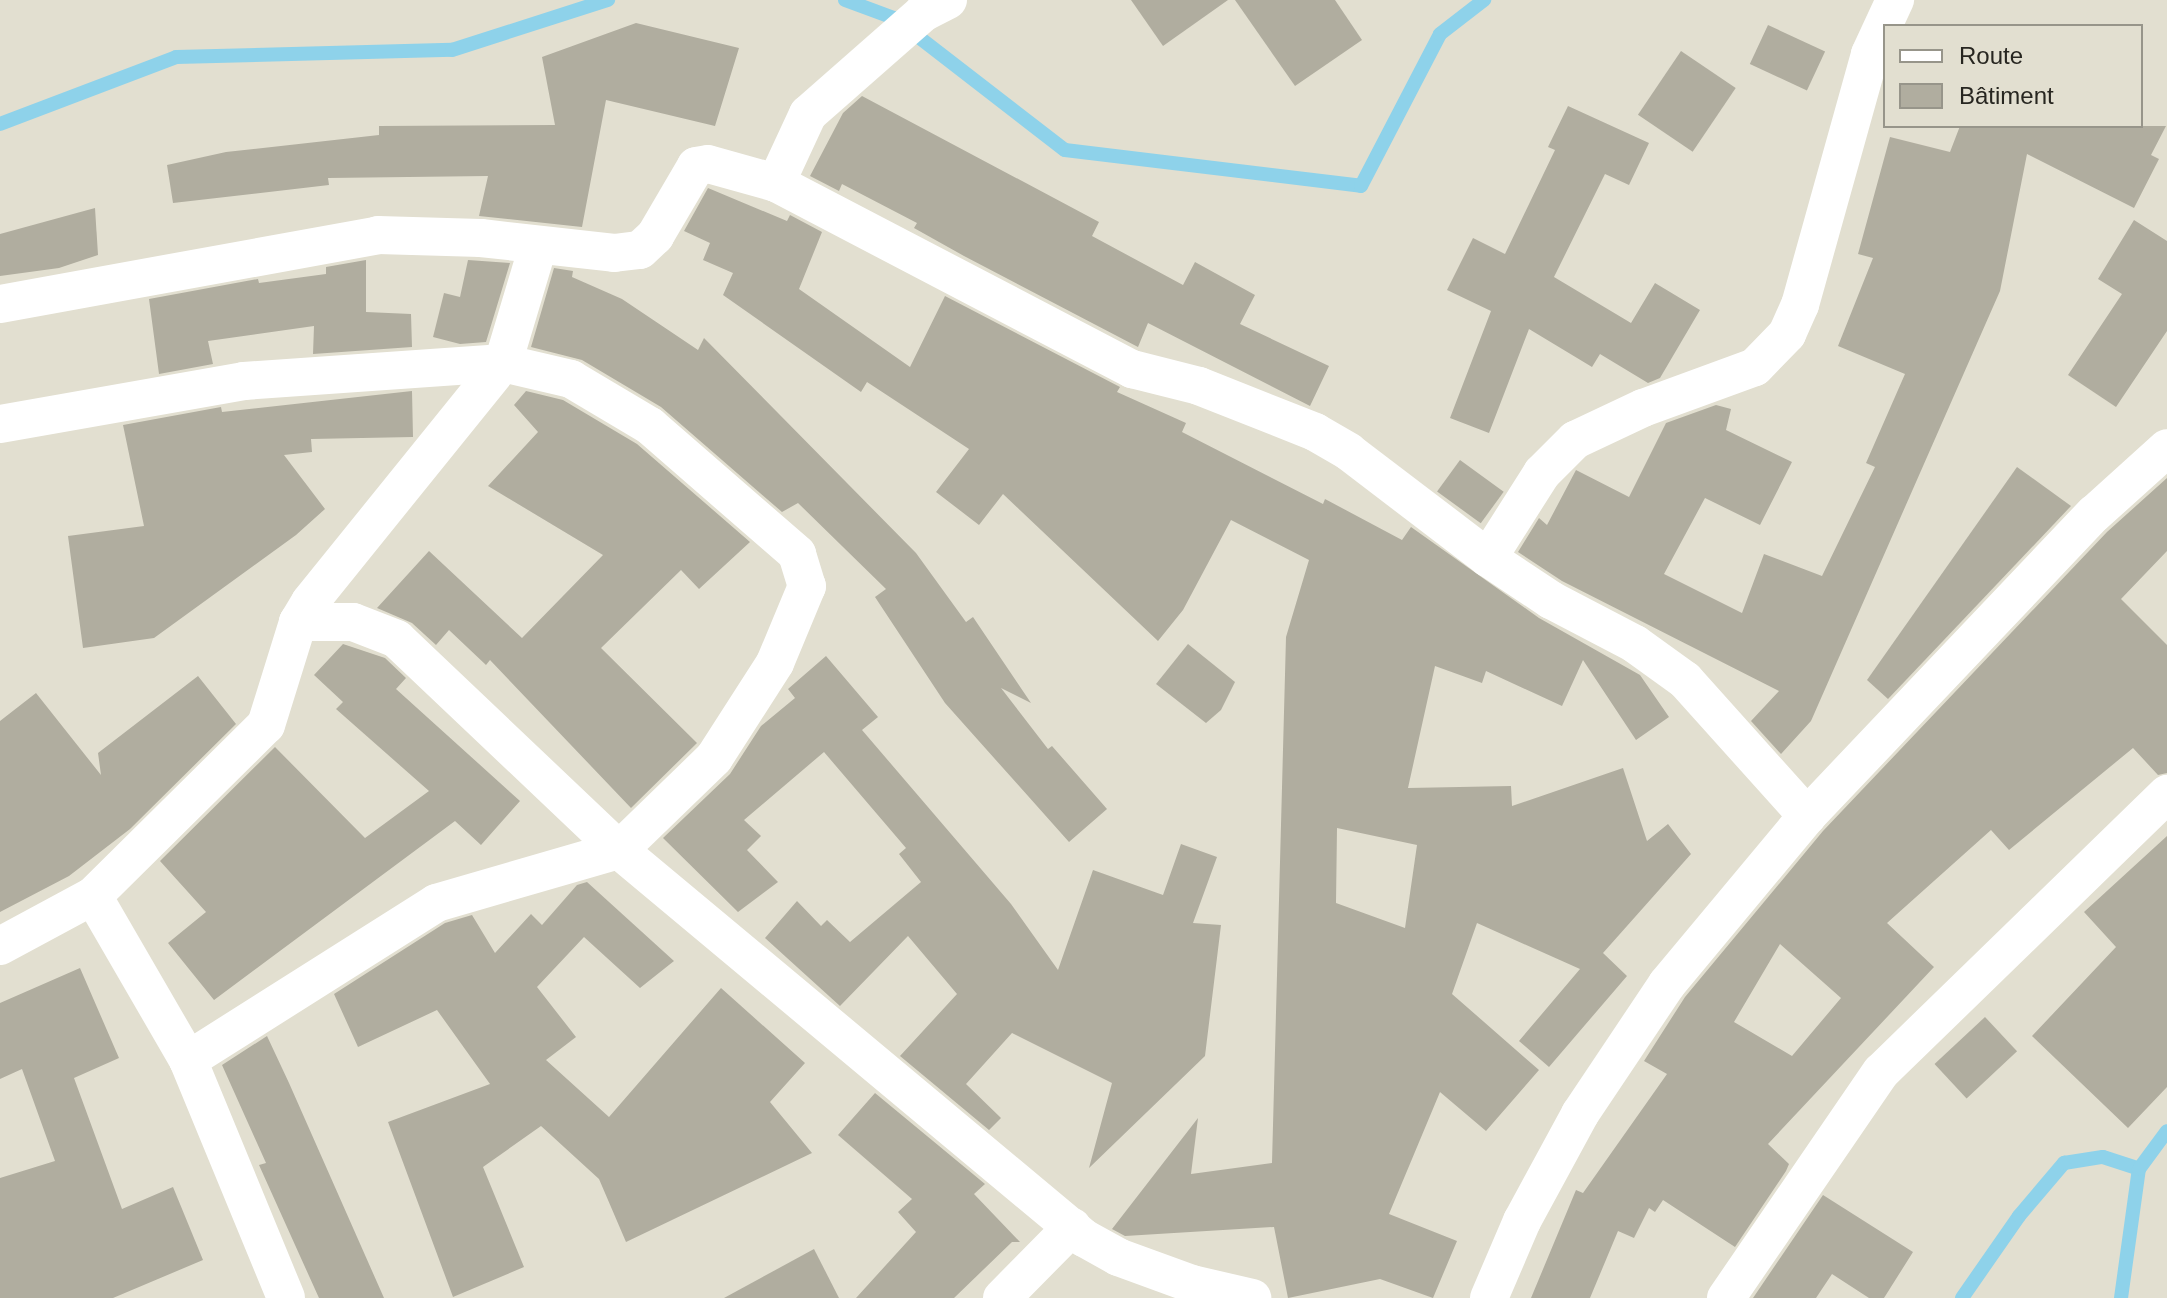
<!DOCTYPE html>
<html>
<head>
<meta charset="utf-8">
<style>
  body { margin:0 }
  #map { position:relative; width:2167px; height:1298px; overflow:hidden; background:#e2dfd0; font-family:Arial,sans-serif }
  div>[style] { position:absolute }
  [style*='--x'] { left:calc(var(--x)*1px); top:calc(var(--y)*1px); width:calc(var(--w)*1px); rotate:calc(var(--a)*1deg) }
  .stream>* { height:14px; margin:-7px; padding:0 7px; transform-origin:7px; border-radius:7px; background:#8ed2ea }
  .building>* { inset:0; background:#b0ad9f; transform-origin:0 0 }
  .street>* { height:38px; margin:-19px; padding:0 19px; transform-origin:19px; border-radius:19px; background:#fff }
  span { translate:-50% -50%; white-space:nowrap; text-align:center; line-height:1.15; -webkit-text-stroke:7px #e2dfd0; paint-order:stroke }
  .legend { position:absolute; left:1883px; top:24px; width:260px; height:104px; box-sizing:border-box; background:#e2dfd0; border:2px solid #97958a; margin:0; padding:10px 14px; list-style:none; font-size:24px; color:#272620 }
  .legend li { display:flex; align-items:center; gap:16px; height:40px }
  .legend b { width:40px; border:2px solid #97958a }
</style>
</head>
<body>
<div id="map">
  <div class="stream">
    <div style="--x:845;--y:0;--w:52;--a:20.2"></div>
    <div style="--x:894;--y:18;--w:216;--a:37.7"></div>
    <div style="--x:1065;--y:150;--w:298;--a:6.9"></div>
    <div style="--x:1361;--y:186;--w:171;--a:-62.5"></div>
    <div style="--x:1440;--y:34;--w:56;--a:-37.7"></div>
    <div style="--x:0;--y:124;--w:188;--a:-20.8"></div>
    <div style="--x:176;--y:57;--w:276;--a:-1.5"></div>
    <div style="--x:452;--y:50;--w:164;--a:-17.8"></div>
    <div style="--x:1962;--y:1298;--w:100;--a:-55.2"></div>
    <div style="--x:2019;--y:1216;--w:70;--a:-49.7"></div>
    <div style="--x:2064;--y:1163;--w:39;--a:-9"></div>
    <div style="--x:2103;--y:1157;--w:38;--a:18"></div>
    <div style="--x:2121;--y:1298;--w:130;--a:-82.1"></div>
    <div style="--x:2139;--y:1169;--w:47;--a:-53.6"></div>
  </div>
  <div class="building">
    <div style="clip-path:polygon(1131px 0,1228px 0,1163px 46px)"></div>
    <div style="clip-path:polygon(1235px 0,1335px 0,1362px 40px,1295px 86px)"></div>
    <div style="clip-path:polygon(636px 23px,739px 48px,715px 126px,606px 100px,582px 227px,479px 216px,488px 176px,328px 178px,329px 185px,173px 203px,167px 165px,226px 152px,379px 135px,379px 126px,555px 125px,542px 57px)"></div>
    <div style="left:1768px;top:25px;width:63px;height:43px;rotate:25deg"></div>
    <div style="left:1681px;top:51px;width:66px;height:77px;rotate:34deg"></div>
    <div style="clip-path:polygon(862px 96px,1099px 222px,1092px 236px,1183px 285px,1195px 262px,1255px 295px,1240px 324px,1329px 366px,1310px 406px,1148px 323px,1138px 347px,964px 256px,914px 228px,917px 223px,842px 184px,839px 191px,810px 176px,843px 113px)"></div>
    <div style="clip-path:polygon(1568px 106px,1649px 143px,1629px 185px,1605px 174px,1554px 277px,1631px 323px,1655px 283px,1700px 310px,1660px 378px,1648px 383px,1600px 354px,1592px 367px,1529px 329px,1489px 433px,1450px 418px,1491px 311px,1447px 290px,1473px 238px,1505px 254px,1555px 150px,1548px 147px)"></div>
    <div style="clip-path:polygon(1960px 126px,2166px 126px,2151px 155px,2159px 159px,2134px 208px,2027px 154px,2000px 291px,1811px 721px,1781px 754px,1751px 721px,1779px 691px,1562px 581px,1518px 552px,1539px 518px,1547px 525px,1576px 470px,1629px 497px,1666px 423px,1716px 405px,1731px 409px,1726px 430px,1792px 462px,1760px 525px,1705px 498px,1664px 574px,1742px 613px,1764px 554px,1822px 576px,1875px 467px,1866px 463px,1905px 374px,1838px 346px,1873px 258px,1858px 254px,1890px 137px,1950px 152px)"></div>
    <div style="clip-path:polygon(evenodd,708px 188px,787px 221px,790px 215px,822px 232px,799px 289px,910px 367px,945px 296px,1120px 387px,1117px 392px,1186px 423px,1182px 432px,1323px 504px,1325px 499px,1402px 540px,1411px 527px,1539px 618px,1640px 675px,1669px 717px,1636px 740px,1583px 660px,1562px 706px,1486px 671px,1482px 683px,1435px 666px,1408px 788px,1511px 786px,1512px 806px,1623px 768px,1647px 841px,1668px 824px,1691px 854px,1603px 953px,1627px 976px,1549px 1067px,1519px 1041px,1580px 969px,1477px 923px,1452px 994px,1539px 1070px,1486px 1131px,1440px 1092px,1389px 1214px,1457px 1241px,1433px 1298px,1380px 1279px,1288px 1298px,1274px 1227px,1125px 1236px,1112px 1229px,1198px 1118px,1191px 1174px,1272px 1163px,1286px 637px,1309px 560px,1231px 520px,1183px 610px,1158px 641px,1003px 494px,979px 525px,936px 492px,969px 449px,867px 382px,861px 392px,723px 295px,733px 273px,703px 260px,710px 243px,684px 231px,708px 188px,1337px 828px,1417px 845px,1405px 928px,1336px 903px,1337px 828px)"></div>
    <div style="clip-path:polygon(95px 208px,98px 255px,59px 268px,0 276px,0 234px)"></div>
    <div style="clip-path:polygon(2134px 220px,2167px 241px,2167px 331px,2116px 407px,2068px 375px,2122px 294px,2098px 279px)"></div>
    <div style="clip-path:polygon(366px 260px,366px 312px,411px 314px,412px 347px,313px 354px,314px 326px,208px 341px,213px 364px,159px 374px,149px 299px,258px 279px,259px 283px,326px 274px,326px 267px)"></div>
    <div style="clip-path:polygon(468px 260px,510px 263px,486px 342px,460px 344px,433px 337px,444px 293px,460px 297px)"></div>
    <div style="clip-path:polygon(554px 268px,573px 271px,572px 277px,622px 299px,698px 350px,704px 338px,916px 553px,966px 622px,973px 617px,1031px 703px,1001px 688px,1048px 749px,1052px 746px,1107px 809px,1069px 842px,945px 703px,875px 597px,886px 589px,798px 503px,782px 512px,661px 407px,582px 360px,531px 347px)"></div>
    <div style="clip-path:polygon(412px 391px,413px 437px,311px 439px,312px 452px,284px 455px,325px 509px,296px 535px,154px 638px,83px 648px,68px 536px,144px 526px,123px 425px,221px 407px,222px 412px)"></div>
    <div style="clip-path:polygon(526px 391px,563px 400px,637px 444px,750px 542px,699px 589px,681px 570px,601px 648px,697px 743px,631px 808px,490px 660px,486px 665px,449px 630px,436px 645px,412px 623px,377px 608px,429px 551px,522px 638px,603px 555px,488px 486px,538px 432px,514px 405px)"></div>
    <div style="left:1460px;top:460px;width:54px;height:39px;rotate:36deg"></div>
    <div style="clip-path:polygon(2017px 467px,2071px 506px,1888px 699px,1867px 680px)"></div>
    <div style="clip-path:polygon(evenodd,2167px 478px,2167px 551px,2121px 599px,2167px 645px,2167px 773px,2158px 775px,2133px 748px,2009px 850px,1991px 830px,1887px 923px,1934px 967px,1768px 1144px,1789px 1164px,1786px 1171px,1735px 1247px,1663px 1200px,1655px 1212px,1649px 1208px,1634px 1238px,1618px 1231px,1590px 1298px,1531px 1298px,1576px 1190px,1583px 1193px,1667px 1074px,1644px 1061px,1685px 997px,1823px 831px,2107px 532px,2167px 478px,1780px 944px,1841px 998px,1792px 1056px,1734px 1022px,1780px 944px)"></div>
    <div style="clip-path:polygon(343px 644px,385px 658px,406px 678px,396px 689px,520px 801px,481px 845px,455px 821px,214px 1000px,168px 943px,206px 912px,160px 861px,275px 747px,365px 838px,429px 791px,336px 709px,343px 702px,314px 675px)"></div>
    <div style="clip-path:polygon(1188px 644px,1235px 682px,1221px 710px,1206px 723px,1156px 684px)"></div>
    <div style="clip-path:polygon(826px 656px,878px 717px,862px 730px,1011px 904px,1058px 970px,1093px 870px,1163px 895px,1181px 844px,1217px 857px,1193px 923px,1221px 925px,1205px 1056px,1089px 1168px,1112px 1083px,1012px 1033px,966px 1084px,1001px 1118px,989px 1130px,900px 1056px,957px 994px,908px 936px,840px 1006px,765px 938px,797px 901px,821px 926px,827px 920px,850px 942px,921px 882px,899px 854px,906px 848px,824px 752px,744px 820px,761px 836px,747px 850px,778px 882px,738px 912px,663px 838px,730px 774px,761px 726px,795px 698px,788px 689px)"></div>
    <div style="clip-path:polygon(198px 676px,236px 724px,130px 829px,69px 876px,0 912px,0 721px,36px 693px,101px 775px,98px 753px)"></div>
    <div style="clip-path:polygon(2167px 836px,2167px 1087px,2128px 1128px,2032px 1036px,2116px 947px,2084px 912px)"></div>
    <div style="clip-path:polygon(587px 882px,674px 961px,640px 988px,584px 937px,537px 987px,576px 1037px,546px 1060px,609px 1117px,721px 988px,805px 1063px,770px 1102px,812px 1153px,626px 1242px,599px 1179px,541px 1126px,483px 1167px,524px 1267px,453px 1297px,388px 1122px,490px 1084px,437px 1010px,358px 1047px,334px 994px,445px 923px,472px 915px,495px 953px,531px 914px,542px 925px,577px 885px)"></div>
    <div style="clip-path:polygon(80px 968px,119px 1058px,74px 1078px,122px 1209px,173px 1187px,203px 1260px,113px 1298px,0 1298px,0 1178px,55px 1161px,22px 1069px,0 1079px,0 1003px)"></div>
    <div style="left:1985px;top:1017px;width:47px;height:69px;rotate:47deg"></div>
    <div style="clip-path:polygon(267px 1036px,289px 1083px,384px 1298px,319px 1298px,300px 1256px,259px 1165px,266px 1163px,222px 1065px)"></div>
    <div style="clip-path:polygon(875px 1093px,985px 1184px,974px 1194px,1020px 1242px,1012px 1242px,954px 1298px,856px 1298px,916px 1232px,898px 1212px,912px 1199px,838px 1135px)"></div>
    <div style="clip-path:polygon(1823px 1195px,1913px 1252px,1884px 1298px,1869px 1298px,1832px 1274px,1816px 1298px,1753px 1298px)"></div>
    <div style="clip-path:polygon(814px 1249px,839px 1298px,724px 1298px)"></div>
  </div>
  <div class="street">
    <div style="--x:948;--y:0;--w:28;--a:153"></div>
    <div style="--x:923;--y:13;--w:153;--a:138.7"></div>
    <div style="--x:808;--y:114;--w:76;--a:114.9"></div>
    <div style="--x:776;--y:183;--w:402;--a:27.6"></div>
    <div style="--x:1132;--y:369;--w:69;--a:14.2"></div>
    <div style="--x:1199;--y:386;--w:125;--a:21.6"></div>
    <div style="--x:1315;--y:432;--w:39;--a:30"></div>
    <div style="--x:1349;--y:452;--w:175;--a:37.3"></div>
    <div style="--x:1488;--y:558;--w:76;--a:33.7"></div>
    <div style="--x:1551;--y:600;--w:95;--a:27.6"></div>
    <div style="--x:1635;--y:644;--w:62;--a:35.8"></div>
    <div style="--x:1685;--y:680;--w:183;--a:48.1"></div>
    <div style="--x:0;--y:304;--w:384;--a:-10.3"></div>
    <div style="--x:378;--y:235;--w:103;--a:1.7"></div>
    <div style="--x:481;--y:238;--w:134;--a:6.4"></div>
    <div style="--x:614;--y:253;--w:26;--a:-7"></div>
    <div style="--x:640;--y:250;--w:21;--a:-43"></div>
    <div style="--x:655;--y:236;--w:81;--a:-59.6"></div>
    <div style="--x:696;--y:166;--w:12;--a:-9"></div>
    <div style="--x:708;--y:164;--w:71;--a:15.6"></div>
    <div style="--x:0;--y:424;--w:248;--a:-10"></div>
    <div style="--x:244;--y:381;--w:260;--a:-4"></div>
    <div style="--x:503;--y:363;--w:70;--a:13.2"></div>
    <div style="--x:571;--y:379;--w:92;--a:30.7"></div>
    <div style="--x:650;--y:426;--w:195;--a:41"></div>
    <div style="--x:797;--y:554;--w:34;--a:73"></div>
    <div style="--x:807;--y:586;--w:83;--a:112.6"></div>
    <div style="--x:775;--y:663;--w:113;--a:122.7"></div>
    <div style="--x:714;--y:758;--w:132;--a:135.9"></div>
    <div style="--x:619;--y:850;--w:306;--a:-136.5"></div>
    <div style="--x:397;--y:639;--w:47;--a:-158.9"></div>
    <div style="--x:353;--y:622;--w:55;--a:180"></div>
    <div style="--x:1488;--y:558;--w:101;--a:-57.6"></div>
    <div style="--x:1542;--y:473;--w:47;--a:-45"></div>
    <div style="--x:1575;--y:440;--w:75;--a:-25.2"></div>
    <div style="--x:1643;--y:408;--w:119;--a:-20.1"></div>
    <div style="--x:1755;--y:367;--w:46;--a:-45.9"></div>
    <div style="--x:1787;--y:334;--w:32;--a:-66"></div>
    <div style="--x:1800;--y:305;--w:261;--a:-74.4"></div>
    <div style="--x:1870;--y:54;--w:60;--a:-65.2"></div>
    <div style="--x:93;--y:896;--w:243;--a:-44.7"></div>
    <div style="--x:266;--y:725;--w:108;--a:-72.7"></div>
    <div style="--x:298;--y:622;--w:23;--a:-59"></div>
    <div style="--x:310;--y:602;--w:307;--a:-51.1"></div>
    <div style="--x:503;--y:363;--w:122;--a:-73.3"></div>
    <div style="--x:0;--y:946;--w:106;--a:-28.3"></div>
    <div style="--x:93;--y:896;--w:190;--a:59.9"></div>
    <div style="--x:188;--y:1060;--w:257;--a:67.6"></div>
    <div style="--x:188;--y:1060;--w:294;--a:-32.3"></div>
    <div style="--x:436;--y:903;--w:191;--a:-16.2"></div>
    <div style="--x:619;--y:850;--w:606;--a:39.84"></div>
    <div style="--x:1084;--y:1238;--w:39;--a:29"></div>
    <div style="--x:1118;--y:1257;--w:79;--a:20"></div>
    <div style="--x:1192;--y:1284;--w:62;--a:13.1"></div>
    <div style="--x:1002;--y:1298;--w:100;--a:-45.4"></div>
    <div style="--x:1489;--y:1298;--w:84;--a:-66.8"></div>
    <div style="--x:1522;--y:1221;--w:122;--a:-61.5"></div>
    <div style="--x:1580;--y:1114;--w:156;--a:-56.2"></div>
    <div style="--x:1667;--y:984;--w:219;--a:-50.2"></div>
    <div style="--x:1807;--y:816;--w:417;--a:-46.5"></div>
    <div style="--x:2094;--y:514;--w:98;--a:-42.1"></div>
    <div style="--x:1726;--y:1298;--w:274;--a:-55.6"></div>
    <div style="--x:1881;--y:1072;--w:399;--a:-44.2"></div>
  </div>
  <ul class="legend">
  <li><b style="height:10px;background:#fff"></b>Route</li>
  <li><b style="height:22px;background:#b0ad9f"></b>Bâtiment</li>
  </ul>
</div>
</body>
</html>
